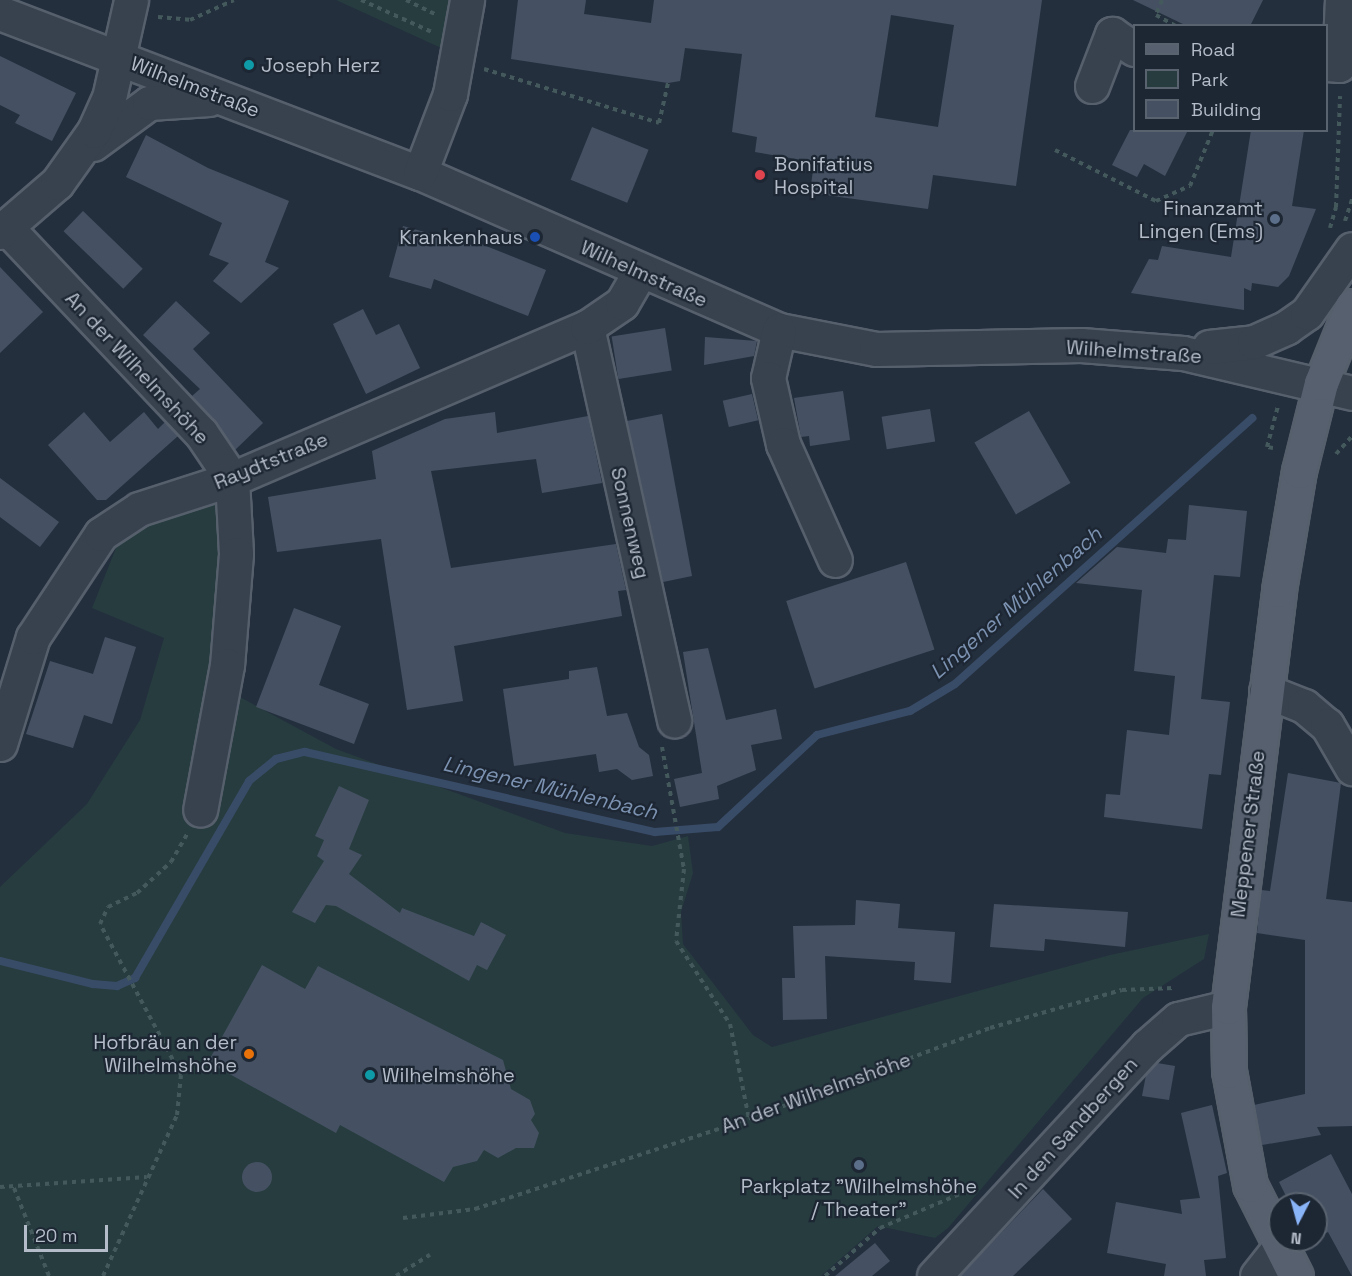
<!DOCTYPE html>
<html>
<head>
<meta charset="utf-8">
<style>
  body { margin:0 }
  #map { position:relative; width:1352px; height:1276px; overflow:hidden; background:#242f3e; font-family:"Space Grotesk",sans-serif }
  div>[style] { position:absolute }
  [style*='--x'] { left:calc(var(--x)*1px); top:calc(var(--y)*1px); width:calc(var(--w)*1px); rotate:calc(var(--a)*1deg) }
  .green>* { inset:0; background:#263c3f }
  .stream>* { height:8px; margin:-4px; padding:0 4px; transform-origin:4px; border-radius:4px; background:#394c67 }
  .building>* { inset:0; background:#455162; transform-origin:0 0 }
  .round { border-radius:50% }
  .path>* { height:4px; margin-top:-2px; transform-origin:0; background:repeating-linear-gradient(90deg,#44595c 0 4.5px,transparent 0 9px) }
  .roads { filter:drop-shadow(2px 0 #565f6c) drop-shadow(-2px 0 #565f6c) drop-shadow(0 2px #565f6c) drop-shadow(0 -2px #565f6c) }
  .minor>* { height:33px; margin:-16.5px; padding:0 16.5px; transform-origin:16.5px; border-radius:16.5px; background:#38414e }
  .major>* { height:33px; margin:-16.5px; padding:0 16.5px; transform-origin:16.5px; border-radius:16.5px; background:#56606e }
  .dots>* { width:16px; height:16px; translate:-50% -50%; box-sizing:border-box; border:3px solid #1d2633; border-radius:50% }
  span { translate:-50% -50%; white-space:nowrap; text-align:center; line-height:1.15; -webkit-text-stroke:4.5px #1d2633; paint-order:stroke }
  .poi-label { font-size:20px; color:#b4bcc9 }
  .left { translate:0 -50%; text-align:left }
  .right { translate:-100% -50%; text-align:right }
  .street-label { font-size:20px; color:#b4bcc9 }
  .water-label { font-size:21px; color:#7c92b1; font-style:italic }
  .legend { position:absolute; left:1133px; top:24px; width:195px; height:108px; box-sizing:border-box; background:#1d2633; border:2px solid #59626f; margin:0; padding:8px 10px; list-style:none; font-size:18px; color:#b4bcc9 }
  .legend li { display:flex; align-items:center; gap:12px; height:30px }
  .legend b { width:30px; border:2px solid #59626f }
  .north { position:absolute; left:1268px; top:1192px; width:60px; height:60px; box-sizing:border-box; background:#1d2633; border:2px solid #59626f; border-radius:50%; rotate:186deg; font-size:16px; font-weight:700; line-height:24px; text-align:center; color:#b4bcc9 }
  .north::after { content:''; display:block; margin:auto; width:21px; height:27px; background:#8ab4f8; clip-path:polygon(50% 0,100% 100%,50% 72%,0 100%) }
  .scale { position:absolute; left:24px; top:1225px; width:84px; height:27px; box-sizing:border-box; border:3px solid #b4bcc9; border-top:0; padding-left:8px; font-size:18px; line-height:21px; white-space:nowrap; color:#b4bcc9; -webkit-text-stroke:4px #1d2633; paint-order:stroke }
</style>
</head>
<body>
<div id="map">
  <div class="green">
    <div style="clip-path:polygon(336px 0,449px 0,450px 52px)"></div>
    <div style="clip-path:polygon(227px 499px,225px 689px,336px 749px,565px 833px,652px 846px,688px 836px,693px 873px,681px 912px,683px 944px,753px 1035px,772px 1047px,1110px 955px,1209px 934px,1204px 959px,1143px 998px,948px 1228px,935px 1238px,878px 1226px,821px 1276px,0 1276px,0 887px,87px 804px,140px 720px,164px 638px,92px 608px,120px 538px,162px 508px)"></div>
  </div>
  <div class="stream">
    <div style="--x:0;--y:961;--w:96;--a:13.9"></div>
    <div style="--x:93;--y:984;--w:24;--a:5"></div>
    <div style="--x:117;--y:986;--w:20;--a:-24"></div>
    <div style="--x:135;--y:978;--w:228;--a:-59.9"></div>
    <div style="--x:249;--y:781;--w:35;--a:-39"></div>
    <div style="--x:276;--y:759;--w:30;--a:-14"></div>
    <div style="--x:305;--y:752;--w:359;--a:12.9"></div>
    <div style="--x:655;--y:832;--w:63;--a:-4.5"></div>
    <div style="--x:718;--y:827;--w:135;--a:-42.9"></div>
    <div style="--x:817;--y:735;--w:96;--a:-14.5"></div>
    <div style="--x:910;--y:711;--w:52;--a:-31"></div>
    <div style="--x:955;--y:684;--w:399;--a:-41.8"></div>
  </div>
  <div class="building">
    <div style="clip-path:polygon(evenodd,518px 0,586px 0,584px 14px,651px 23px,654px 0,1042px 0,1016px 186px,933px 175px,928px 209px,810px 193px,814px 162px,755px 152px,757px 137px,732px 132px,742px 54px,685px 48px,680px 81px,668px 83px,511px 59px,518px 0,891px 15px,954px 25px,938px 127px,875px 117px,891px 15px)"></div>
    <div style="clip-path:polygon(1133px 0,1263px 0,1250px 26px,1187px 26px)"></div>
    <div style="clip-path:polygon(0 56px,76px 93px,52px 141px,15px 123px,20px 115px,0 105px)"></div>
    <div style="left:592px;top:127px;width:61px;height:57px;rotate:22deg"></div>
    <div style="clip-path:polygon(1130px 130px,1188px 130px,1165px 176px,1144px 164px,1137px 177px,1112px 165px)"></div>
    <div style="clip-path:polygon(1251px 130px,1304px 130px,1292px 206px,1316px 209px,1289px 276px,1278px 287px,1252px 283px,1251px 291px,1244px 288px,1244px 310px,1131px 293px,1149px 259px,1158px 260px,1162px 246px,1231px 257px)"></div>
    <div style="clip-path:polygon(146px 135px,208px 168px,289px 201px,265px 262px,279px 268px,241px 303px,213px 281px,229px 263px,209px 255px,222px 223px,126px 177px)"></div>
    <div style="left:83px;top:211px;width:83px;height:28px;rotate:44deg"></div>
    <div style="clip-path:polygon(403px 226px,475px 246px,476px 242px,546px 270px,528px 316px,434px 279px,431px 289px,389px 277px)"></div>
    <div style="clip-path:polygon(0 267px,43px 312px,0 353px)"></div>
    <div style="clip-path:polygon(176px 301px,210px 333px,193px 349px,263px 423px,235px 450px,192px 396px,200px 389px,143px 335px)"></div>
    <div style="clip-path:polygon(363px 309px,376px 335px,399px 324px,420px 368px,366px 394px,333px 324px)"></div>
    <div style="left:665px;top:328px;width:43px;height:54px;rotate:81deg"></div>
    <div style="clip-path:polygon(705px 337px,757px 341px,754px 356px,704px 365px)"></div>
    <div style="clip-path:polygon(843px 391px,850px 440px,810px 446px,809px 436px,801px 437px,794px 398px)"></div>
    <div style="left:752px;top:394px;width:27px;height:30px;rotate:77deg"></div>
    <div style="left:930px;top:409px;width:33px;height:49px;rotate:81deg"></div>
    <div style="left:1029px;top:411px;width:83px;height:63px;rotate:60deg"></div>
    <div style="clip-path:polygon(84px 412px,110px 442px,144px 412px,158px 429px,165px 422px,178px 436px,106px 500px,97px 500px,48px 445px)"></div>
    <div style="clip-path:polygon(495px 412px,497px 433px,588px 416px,602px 483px,542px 493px,536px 459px,431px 471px,451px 568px,616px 544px,626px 590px,618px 591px,622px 616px,454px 646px,463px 701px,407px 710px,381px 539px,277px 552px,268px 497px,376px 479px,372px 451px,445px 419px)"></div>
    <div style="clip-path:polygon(662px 414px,692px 576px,663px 582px,627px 421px)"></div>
    <div style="clip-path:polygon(0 478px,59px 522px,40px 547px,0 517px)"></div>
    <div style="clip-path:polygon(1189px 505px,1247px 511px,1240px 577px,1214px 575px,1201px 699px,1230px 702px,1221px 775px,1209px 774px,1202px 829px,1104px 817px,1106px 794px,1120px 795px,1127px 730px,1169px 735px,1175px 676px,1134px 671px,1142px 590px,1076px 583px,1117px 547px,1166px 553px,1168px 539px,1186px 540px)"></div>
    <div style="left:906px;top:562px;width:92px;height:126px;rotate:72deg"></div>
    <div style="clip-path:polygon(294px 608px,341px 626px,319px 685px,369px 704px,354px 744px,256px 707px)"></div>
    <div style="clip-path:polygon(105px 637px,136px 647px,112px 724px,84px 715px,73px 748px,26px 734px,50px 661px,93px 674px)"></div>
    <div style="clip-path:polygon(708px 648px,726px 720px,776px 709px,782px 739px,751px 745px,756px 770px,717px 786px,719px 799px,680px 807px,674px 779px,702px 773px,683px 652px)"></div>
    <div style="clip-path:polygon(597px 667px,607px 716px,627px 713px,639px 747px,649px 755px,653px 776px,632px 780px,617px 769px,599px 772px,596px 754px,514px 766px,503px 689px,569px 679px,569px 671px)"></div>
    <div style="clip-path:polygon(1288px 773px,1341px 783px,1326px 899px,1352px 902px,1352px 1126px,1317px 1127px,1321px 1135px,1262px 1145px,1254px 1105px,1305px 1094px,1305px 940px,1257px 933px,1261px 890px,1270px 891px)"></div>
    <div style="clip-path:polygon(339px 786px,369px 800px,349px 849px,362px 855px,349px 874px,400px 913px,402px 908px,474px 936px,481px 922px,506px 935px,487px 970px,477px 965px,469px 981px,336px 906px,326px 905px,315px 923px,292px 912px,324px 861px,317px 856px,324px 840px,315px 836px)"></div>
    <div style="clip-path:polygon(856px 900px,900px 904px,898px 928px,955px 932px,951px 983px,914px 980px,915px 962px,825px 956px,827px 1019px,783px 1020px,782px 978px,795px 978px,793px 926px,855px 925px)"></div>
    <div style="clip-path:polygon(994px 904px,1128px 912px,1125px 947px,1045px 939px,1044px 951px,990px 947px)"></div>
    <div style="clip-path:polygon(262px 965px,305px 989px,318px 966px,503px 1060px,511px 1089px,530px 1100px,535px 1114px,531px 1120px,539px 1133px,534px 1148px,516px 1148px,498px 1158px,484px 1150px,477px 1161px,453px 1167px,444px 1182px,340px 1125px,336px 1133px,208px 1062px)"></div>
    <div style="clip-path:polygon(1157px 1063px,1175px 1066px,1169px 1100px,1142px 1096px,1146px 1075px)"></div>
    <div style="clip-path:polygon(1212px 1105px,1227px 1173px,1218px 1176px,1226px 1258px,1204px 1260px,1206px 1276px,1164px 1276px,1166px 1264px,1107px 1253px,1116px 1202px,1182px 1214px,1180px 1200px,1200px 1198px,1181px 1113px)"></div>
    <div style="clip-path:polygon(1331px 1154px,1352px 1194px,1352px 1276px,1328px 1232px,1316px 1238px,1316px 1204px,1290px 1204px,1279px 1182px)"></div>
    <div class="round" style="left:242px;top:1162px;width:30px;height:30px"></div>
    <div style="clip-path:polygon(1043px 1189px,1072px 1219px,1013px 1276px,960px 1276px)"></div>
    <div style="clip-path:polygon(875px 1243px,890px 1261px,872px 1276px,835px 1276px)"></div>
  </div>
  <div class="path">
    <div style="--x:361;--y:0;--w:78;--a:24.3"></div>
    <div style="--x:406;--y:0;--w:32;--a:26"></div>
    <div style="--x:1162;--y:0;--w:16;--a:112"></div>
    <div style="--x:1156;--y:15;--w:23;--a:29"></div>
    <div style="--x:158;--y:17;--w:32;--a:5"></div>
    <div style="--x:190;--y:20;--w:48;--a:-24.4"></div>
    <div style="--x:484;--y:69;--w:183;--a:17.1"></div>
    <div style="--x:659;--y:123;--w:41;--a:-77.3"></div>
    <div style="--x:1055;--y:150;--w:113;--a:26.8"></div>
    <div style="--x:1156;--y:201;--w:37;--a:-24"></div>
    <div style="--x:1190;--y:186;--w:61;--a:-67.7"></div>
    <div style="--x:1345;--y:221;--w:23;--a:-72"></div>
    <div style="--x:1330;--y:228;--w:22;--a:-74"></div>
    <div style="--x:1336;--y:207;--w:111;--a:-87.9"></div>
    <div style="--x:1273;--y:448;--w:6;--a:-171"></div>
    <div style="--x:1267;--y:447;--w:42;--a:-75"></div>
    <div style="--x:1336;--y:454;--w:24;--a:-48"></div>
    <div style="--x:662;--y:747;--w:124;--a:79.8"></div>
    <div style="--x:684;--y:869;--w:72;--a:96.3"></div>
    <div style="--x:676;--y:941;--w:99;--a:57"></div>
    <div style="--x:730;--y:1024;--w:97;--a:78.7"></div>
    <div style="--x:0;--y:1187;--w:147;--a:-3.9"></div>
    <div style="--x:14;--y:1188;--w:95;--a:68.3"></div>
    <div style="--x:403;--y:1218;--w:73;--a:-7.1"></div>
    <div style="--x:475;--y:1209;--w:288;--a:-18.2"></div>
    <div style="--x:749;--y:1119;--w:258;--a:-20.7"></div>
    <div style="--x:990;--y:1028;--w:137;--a:-16.1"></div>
    <div style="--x:1122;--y:990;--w:52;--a:-2.2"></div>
    <div style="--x:103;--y:1276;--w:177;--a:-65.3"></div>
    <div style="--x:177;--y:1115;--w:40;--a:-84.3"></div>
    <div style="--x:181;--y:1075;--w:171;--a:-118.2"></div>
    <div style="--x:100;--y:924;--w:19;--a:-65"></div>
    <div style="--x:108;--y:907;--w:32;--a:-26"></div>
    <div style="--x:137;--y:893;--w:46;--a:-42.4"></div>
    <div style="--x:171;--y:862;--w:32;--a:-60"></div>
    <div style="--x:396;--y:1276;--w:40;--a:-32"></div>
    <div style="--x:825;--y:1276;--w:73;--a:-41.1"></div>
    <div style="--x:880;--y:1228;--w:102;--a:-23.1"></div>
  </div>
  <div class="roads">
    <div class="minor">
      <div style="--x:0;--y:13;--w:449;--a:20.9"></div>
      <div style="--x:420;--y:173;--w:392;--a:23.6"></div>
      <div style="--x:779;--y:330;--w:99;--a:11.1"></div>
      <div style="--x:876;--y:349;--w:205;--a:-1.1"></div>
      <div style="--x:1081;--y:345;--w:102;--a:4.5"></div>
      <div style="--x:1183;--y:353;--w:174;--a:13.3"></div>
      <div style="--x:1326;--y:64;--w:13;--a:4"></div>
      <div style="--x:1339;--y:65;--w:65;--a:-87.4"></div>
      <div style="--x:1092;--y:86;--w:56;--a:-69"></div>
      <div style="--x:1112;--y:34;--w:27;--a:34"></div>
      <div style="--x:93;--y:144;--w:69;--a:-36.2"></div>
      <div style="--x:149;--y:103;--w:60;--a:-3.8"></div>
      <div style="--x:420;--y:173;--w:85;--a:-69.2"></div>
      <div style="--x:450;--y:94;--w:96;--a:-79.7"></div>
      <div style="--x:6;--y:227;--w:284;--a:46.6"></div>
      <div style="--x:201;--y:433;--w:55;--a:56"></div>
      <div style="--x:232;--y:479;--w:75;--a:86.9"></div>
      <div style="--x:236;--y:554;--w:111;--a:94.6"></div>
      <div style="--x:227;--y:665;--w:147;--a:100.5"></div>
      <div style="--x:0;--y:232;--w:75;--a:-40.7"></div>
      <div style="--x:57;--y:183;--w:64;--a:-54.6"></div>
      <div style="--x:94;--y:131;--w:36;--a:-66"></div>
      <div style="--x:109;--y:98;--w:100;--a:-77.3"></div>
      <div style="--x:587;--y:327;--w:403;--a:77.5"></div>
      <div style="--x:779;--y:330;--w:49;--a:102.9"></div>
      <div style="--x:768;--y:378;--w:68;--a:77.2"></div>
      <div style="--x:783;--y:444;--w:127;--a:65.9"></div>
      <div style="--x:1209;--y:347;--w:45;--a:-6.3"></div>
      <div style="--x:1254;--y:342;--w:36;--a:-24"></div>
      <div style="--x:1287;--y:327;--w:24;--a:-35"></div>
      <div style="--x:1307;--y:313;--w:78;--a:-54.9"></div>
      <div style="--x:1266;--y:691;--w:41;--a:21.5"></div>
      <div style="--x:1304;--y:706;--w:30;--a:40"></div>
      <div style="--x:1327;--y:725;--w:50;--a:59.8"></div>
      <div style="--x:0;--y:744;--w:112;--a:-72.9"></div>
      <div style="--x:33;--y:637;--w:123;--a:-56.6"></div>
      <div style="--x:101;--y:534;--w:45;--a:-33.3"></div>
      <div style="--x:139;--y:509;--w:98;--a:-17.9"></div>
      <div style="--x:232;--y:479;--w:386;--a:-23.2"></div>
      <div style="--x:587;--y:327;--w:42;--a:-34.4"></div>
      <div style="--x:622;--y:303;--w:36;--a:-60"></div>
      <div style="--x:934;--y:1276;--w:313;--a:-47.2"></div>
      <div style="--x:1147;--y:1046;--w:41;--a:-41.1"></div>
      <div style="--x:1178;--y:1019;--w:51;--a:-13.5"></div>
      <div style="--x:1257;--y:1276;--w:36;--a:-52"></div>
    </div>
    <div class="major">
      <div style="--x:1296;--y:1276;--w:102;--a:-116.8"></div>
      <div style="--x:1250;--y:1185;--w:116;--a:-100.4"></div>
      <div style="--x:1229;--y:1071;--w:64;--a:-90.9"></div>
      <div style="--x:1228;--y:1007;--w:420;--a:-83"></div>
      <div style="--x:1279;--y:590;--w:121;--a:-80.5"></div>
      <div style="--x:1299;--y:471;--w:91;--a:-76"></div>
      <div style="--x:1321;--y:383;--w:83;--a:-68.1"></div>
    </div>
  </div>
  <div class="dots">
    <div style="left:249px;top:65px;background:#0f9aa8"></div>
    <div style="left:760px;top:175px;background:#e0444e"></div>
    <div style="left:1275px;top:219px;background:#5c6f8a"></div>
    <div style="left:535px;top:237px;background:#1a4fb4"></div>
    <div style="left:249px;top:1054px;background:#e8710a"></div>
    <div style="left:370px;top:1075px;background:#0f9aa8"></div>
    <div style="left:859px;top:1165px;background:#5c6f8a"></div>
  </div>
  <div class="poi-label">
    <span class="left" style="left:261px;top:65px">Joseph Herz</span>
    <span class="left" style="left:774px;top:176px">Bonifatius<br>Hospital</span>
    <span class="right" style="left:1263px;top:220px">Finanzamt<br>Lingen (Ems)</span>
    <span class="right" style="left:523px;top:237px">Krankenhaus</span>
    <span class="right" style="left:237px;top:1054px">Hofbräu an der<br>Wilhelmshöhe</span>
    <span class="left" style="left:382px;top:1075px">Wilhelmshöhe</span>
    <span style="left:859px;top:1198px">Parkplatz "Wilhelmshöhe<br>/ Theater"</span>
  </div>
  <div class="street-label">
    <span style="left:195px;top:87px;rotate:21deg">Wilhelmstraße</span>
    <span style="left:644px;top:274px;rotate:24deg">Wilhelmstraße</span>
    <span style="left:1134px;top:352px;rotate:4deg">Wilhelmstraße</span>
    <span style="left:137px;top:368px;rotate:47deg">An der Wilhelmshöhe</span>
    <span style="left:271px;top:461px;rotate:-22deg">Raydtstraße</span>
    <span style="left:630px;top:523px;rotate:77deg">Sonnenweg</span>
    <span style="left:1248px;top:834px;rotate:-83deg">Meppener Straße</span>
    <span style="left:816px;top:1093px;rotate:-20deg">An der Wilhelmshöhe</span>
    <span style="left:1073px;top:1128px;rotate:-48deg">In den Sandbergen</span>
  </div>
  <div class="water-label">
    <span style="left:1016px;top:603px;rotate:-41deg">Lingener Mühlenbach</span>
    <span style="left:550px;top:788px;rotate:13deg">Lingener Mühlenbach</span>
  </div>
  <ul class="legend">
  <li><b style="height:8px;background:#56606e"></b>Road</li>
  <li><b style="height:16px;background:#263c3f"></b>Park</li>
  <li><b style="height:16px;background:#455162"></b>Building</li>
  </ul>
  <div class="north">N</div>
  <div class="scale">20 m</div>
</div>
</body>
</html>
